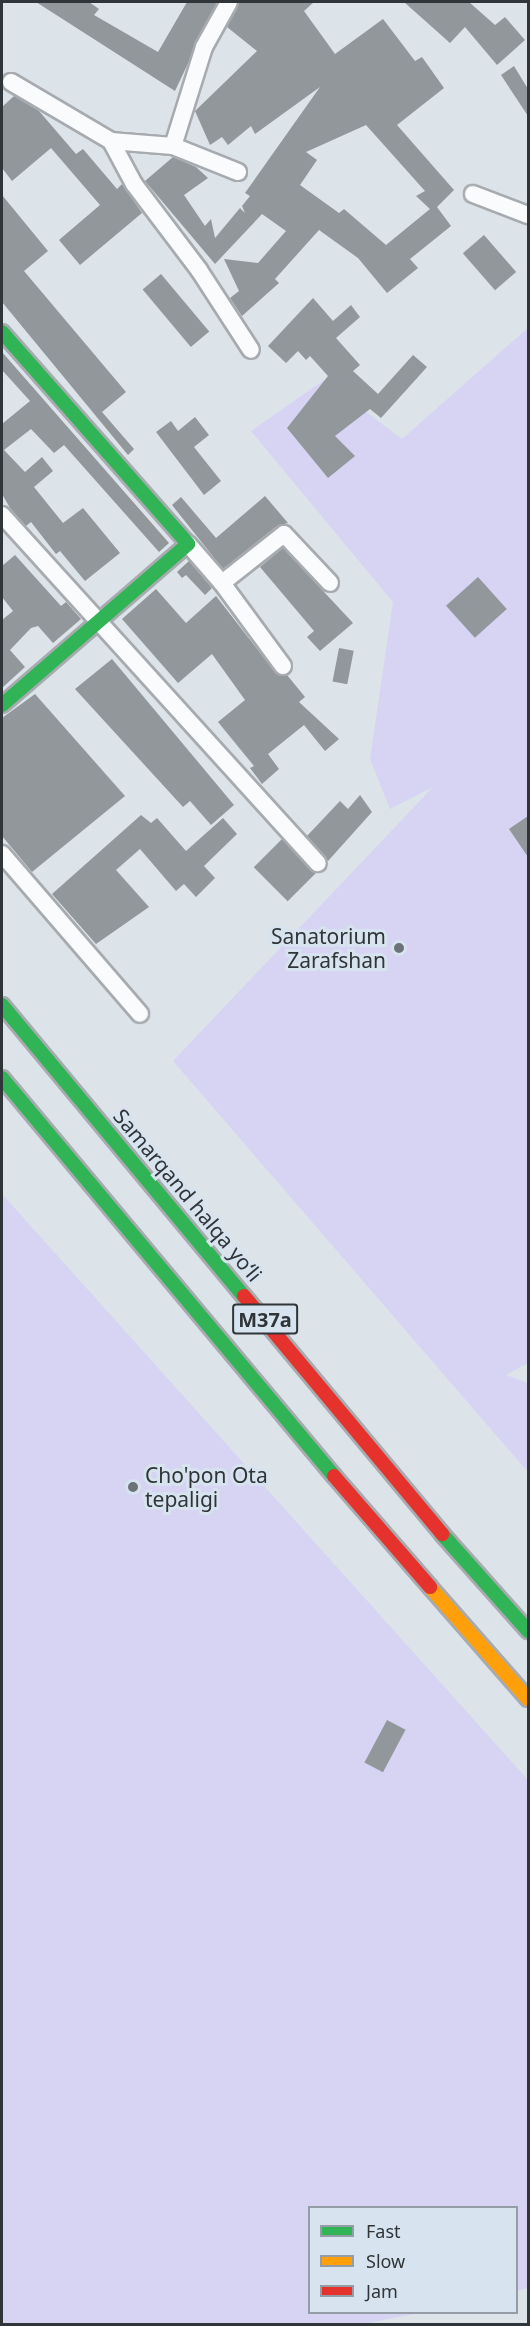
<!DOCTYPE html>
<html>
<head>
<meta charset="utf-8">
<style>
  body { margin:0 }
  #map { position:relative; width:530px; height:2326px; overflow:hidden; background:#dce3e9; font-family:"Noto Sans",sans-serif }
  div>[style] { position:absolute }
  [style*='--x'] { left:calc(var(--x)*1px); top:calc(var(--y)*1px); width:calc(var(--w)*1px); rotate:calc(var(--a)*1deg) }
  .green>* { inset:0; background:#d6d4f2 }
  .building>* { inset:0; background:#91979a; transform-origin:0 0 }
  .roads { filter:drop-shadow(2px 0 #a7abb0) drop-shadow(-2px 0 #a7abb0) drop-shadow(0 2px #a7abb0) drop-shadow(0 -2px #a7abb0) }
  .street>* { height:16px; margin:-8px; padding:0 8px; transform-origin:8px; border-radius:8px; background:#fafbfc }
  .fast>* { height:14px; margin:-7px; padding:0 7px; transform-origin:7px; border-radius:7px; background:#30b455 }
  .slow>* { height:14px; margin:-7px; padding:0 7px; transform-origin:7px; border-radius:7px; background:#ff9f0a }
  .jam>* { height:14px; margin:-7px; padding:0 7px; transform-origin:7px; border-radius:7px; background:#e5322d }
  .dots>* { width:16px; height:16px; translate:-50% -50%; box-sizing:border-box; border:3px solid #d7e3ee; border-radius:50% }
  span { translate:-50% -50%; white-space:nowrap; text-align:center; line-height:1.15; -webkit-text-stroke:6px #d7e3ee; paint-order:stroke }
  .shield-label span { padding:2px 4px; background:#d7e3ee; border:2px solid; border-radius:4px; -webkit-text-stroke-width:0 }
  .shield-label { font-size:20px; color:#303539; font-weight:700 }
  .poi-label { font-size:21px; color:#303539 }
  .right { translate:-100% -50%; text-align:right }
  .left { translate:0 -50%; text-align:left }
  .street-label { font-size:21px; color:#303539 }
  .frame { position:absolute; inset:0; border:3px solid #303539; pointer-events:none }
  .legend { position:absolute; left:308px; top:2206px; width:210px; height:108px; box-sizing:border-box; background:#d7e3ee; border:2px solid #949da6; margin:0; padding:8px 10px; list-style:none; font-size:18px; color:#303539 }
  .legend li { display:flex; align-items:center; gap:12px; height:30px }
  .legend b { width:30px; border:2px solid #949da6 }
</style>
</head>
<body>
<div id="map">
  <div class="green">
    <div style="clip-path:polygon(528px 328px,528px 1363px,506px 1375px,528px 1383px,528px 1472px,173px 1061px,433px 787px,390px 809px,370px 759px,393px 602px,251px 431px,324px 380px,402px 439px)"></div>
    <div style="clip-path:polygon(2px 1194px,528px 1780px,528px 2288px,517px 2291px,516px 2208px,310px 2208px,310px 2312px,418px 2313px,364px 2324px,2px 2324px)"></div>
  </div>
  <div class="building">
    <div style="clip-path:polygon(36px 2px,89px 2px,99px 9px,94px 15px,158px 52px,187px 2px,217px 2px,175px 91px)"></div>
    <div style="clip-path:polygon(evenodd,239px 2px,314px 2px,304px 11px,335px 54px,383px 19px,415px 61px,422px 57px,444px 88px,397px 125px,454px 190px,437px 207px,451px 226px,410px 259px,418px 268px,387px 293px,358px 258px,319px 230px,275px 279px,279px 283px,242px 316px,230px 298px,239px 291px,224px 259px,258px 263px,286px 231px,262px 214px,215px 264px,145px 181px,173px 157px,196px 167px,208px 178px,184px 195px,205px 226px,211px 219px,215px 238px,240px 208px,245px 213px,242px 206px,250px 196px,245px 193px,320px 87px,255px 134px,251px 126px,228px 145px,222px 137px,210px 145px,195px 111px,257px 51px,227px 27px,239px 2px,366px 125px,425px 191px,416px 196px,430px 209px,386px 245px,344px 209px,339px 213px,300px 185px,317px 160px,306px 152px,366px 125px)"></div>
    <div style="clip-path:polygon(404px 2px,469px 2px,495px 25px,505px 17px,525px 40px,497px 65px,465px 27px,450px 43px)"></div>
    <div style="clip-path:polygon(514px 66px,528px 89px,528px 116px,501px 75px)"></div>
    <div style="clip-path:polygon(14px 96px,39px 111px,76px 154px,83px 149px,117px 189px,122px 184px,142px 213px,80px 265px,59px 240px,100px 205px,51px 148px,12px 181px,2px 168px,2px 107px)"></div>
    <div style="clip-path:polygon(2px 195px,48px 251px,24px 271px,126px 392px,102px 412px,134px 449px,128px 455px,2px 302px)"></div>
    <div style="left:484px;top:235px;width:49px;height:28px;rotate:49deg"></div>
    <div style="left:161px;top:274px;width:75px;height:24px;rotate:50deg"></div>
    <div style="clip-path:polygon(313px 298px,333px 321px,351px 305px,360px 317px,336px 338px,360px 365px,353px 371px,378px 394px,413px 355px,427px 367px,381px 418px,370px 409px,335px 436px,355px 456px,328px 478px,287px 428px,328px 376px,310px 356px,306px 360px,298px 351px,286px 363px,268px 346px)"></div>
    <div style="clip-path:polygon(2px 352px,169px 543px,159px 552px,64px 445px,54px 453px,31px 429px,4px 450px,25px 472px,42px 457px,53px 471px,34px 487px,63px 523px,83px 508px,120px 553px,85px 581px,60px 551px,56px 554px,31px 522px,26px 526px,10px 508px,2px 494px,2px 424px,30px 401px,2px 370px)"></div>
    <div style="clip-path:polygon(195px 417px,209px 435px,194px 447px,221px 481px,204px 495px,156px 432px,171px 421px,178px 431px)"></div>
    <div style="clip-path:polygon(265px 496px,288px 523px,277px 526px,223px 569px,172px 505px,181px 497px,216px 538px)"></div>
    <div style="clip-path:polygon(283px 548px,353px 623px,320px 651px,307px 637px,314px 631px,260px 567px)"></div>
    <div style="clip-path:polygon(15px 555px,61px 606px,66px 602px,81px 619px,53px 643px,38px 626px,31px 628px,10px 650px,25px 667px,2px 688px,2px 620px,13px 611px,2px 597px,2px 566px)"></div>
    <div style="clip-path:polygon(189px 561px,212px 588px,205px 595px,186px 575px,182px 578px,177px 572px)"></div>
    <div style="left:478px;top:577px;width:43px;height:43px;rotate:48deg"></div>
    <div style="clip-path:polygon(156px 589px,186px 623px,216px 596px,275px 672px,287px 675px,305px 697px,299px 702px,339px 739px,325px 751px,304px 725px,268px 754px,279px 769px,262px 784px,250px 768px,254px 766px,218px 722px,245px 700px,212px 654px,178px 683px,122px 619px)"></div>
    <div style="left:339px;top:648px;width:15px;height:34px;rotate:11deg"></div>
    <div style="clip-path:polygon(112px 659px,234px 805px,211px 825px,190px 801px,183px 807px,75px 689px)"></div>
    <div style="clip-path:polygon(35px 694px,125px 796px,32px 872px,2px 836px,2px 718px)"></div>
    <div style="clip-path:polygon(360px 795px,372px 812px,328px 861px,307px 836px,340px 801px,348px 809px)"></div>
    <div style="clip-path:polygon(141px 815px,151px 823px,157px 818px,186px 851px,223px 818px,237px 834px,204px 866px,215px 878px,196px 897px,184px 884px,176px 891px,140px 849px,116px 870px,149px 907px,96px 944px,52px 894px)"></div>
    <div style="clip-path:polygon(528px 816px,528px 857px,509px 829px)"></div>
    <div style="left:282px;top:839px;width:48px;height:40px;rotate:45deg"></div>
    <div style="left:387px;top:1720px;width:21px;height:48px;rotate:28deg"></div>
  </div>
  <div class="roads">
    <div class="street">
      <div style="--x:11;--y:82;--w:116;--a:30.5"></div>
      <div style="--x:111;--y:141;--w:62;--a:4.6"></div>
      <div style="--x:173;--y:146;--w:70;--a:21.8"></div>
      <div style="--x:111;--y:141;--w:49;--a:61.9"></div>
      <div style="--x:134;--y:184;--w:108;--a:52.9"></div>
      <div style="--x:199;--y:270;--w:95;--a:57"></div>
      <div style="--x:173;--y:146;--w:104;--a:-72.6"></div>
      <div style="--x:204;--y:47;--w:51;--a:-60.9"></div>
      <div style="--x:473;--y:194;--w:59;--a:20.9"></div>
      <div style="--x:2;--y:515;--w:470;--a:47.8"></div>
      <div style="--x:188;--y:544;--w:52;--a:48.9"></div>
      <div style="--x:222;--y:583;--w:79;--a:-38.3"></div>
      <div style="--x:284;--y:534;--w:67;--a:46.8"></div>
      <div style="--x:222;--y:583;--w:103;--a:53.7"></div>
      <div style="--x:2;--y:854;--w:211;--a:49.2"></div>
    </div>
    <div class="fast">
      <div style="--x:2;--y:332;--w:282;--a:48.7"></div>
      <div style="--x:188;--y:544;--w:246;--a:139.1"></div>
      <div style="--x:2;--y:1005;--w:378;--a:50.3"></div>
      <div style="--x:2;--y:1078;--w:518;--a:50.17"></div>
      <div style="--x:442;--y:1534;--w:130;--a:48.4"></div>
    </div>
    <div class="slow">
      <div style="--x:430;--y:1587;--w:149;--a:48.8"></div>
    </div>
    <div class="jam">
      <div style="--x:244;--y:1296;--w:310;--a:50.2"></div>
      <div style="--x:334;--y:1476;--w:147;--a:49.1"></div>
    </div>
  </div>
  <div class="dots">
    <div style="left:399px;top:948px;background:#6c7277"></div>
    <div style="left:133px;top:1487px;background:#6c7277"></div>
  </div>
  <div class="shield-label">
    <span style="left:265px;top:1319px">M37a</span>
  </div>
  <div class="poi-label">
    <span class="right" style="left:386px;top:948px">Sanatorium<br>Zarafshan</span>
    <span class="left" style="left:145px;top:1487px">Cho'pon Ota<br>tepaligi</span>
  </div>
  <div class="street-label">
    <span style="left:188px;top:1195px;rotate:50deg">Samarqand halqa yoʻli</span>
  </div>
  <div class="frame"></div>
  <ul class="legend">
  <li><b style="height:8px;background:#30b455"></b>Fast</li>
  <li><b style="height:8px;background:#ff9f0a"></b>Slow</li>
  <li><b style="height:8px;background:#e5322d"></b>Jam</li>
  </ul>
</div>
</body>
</html>
